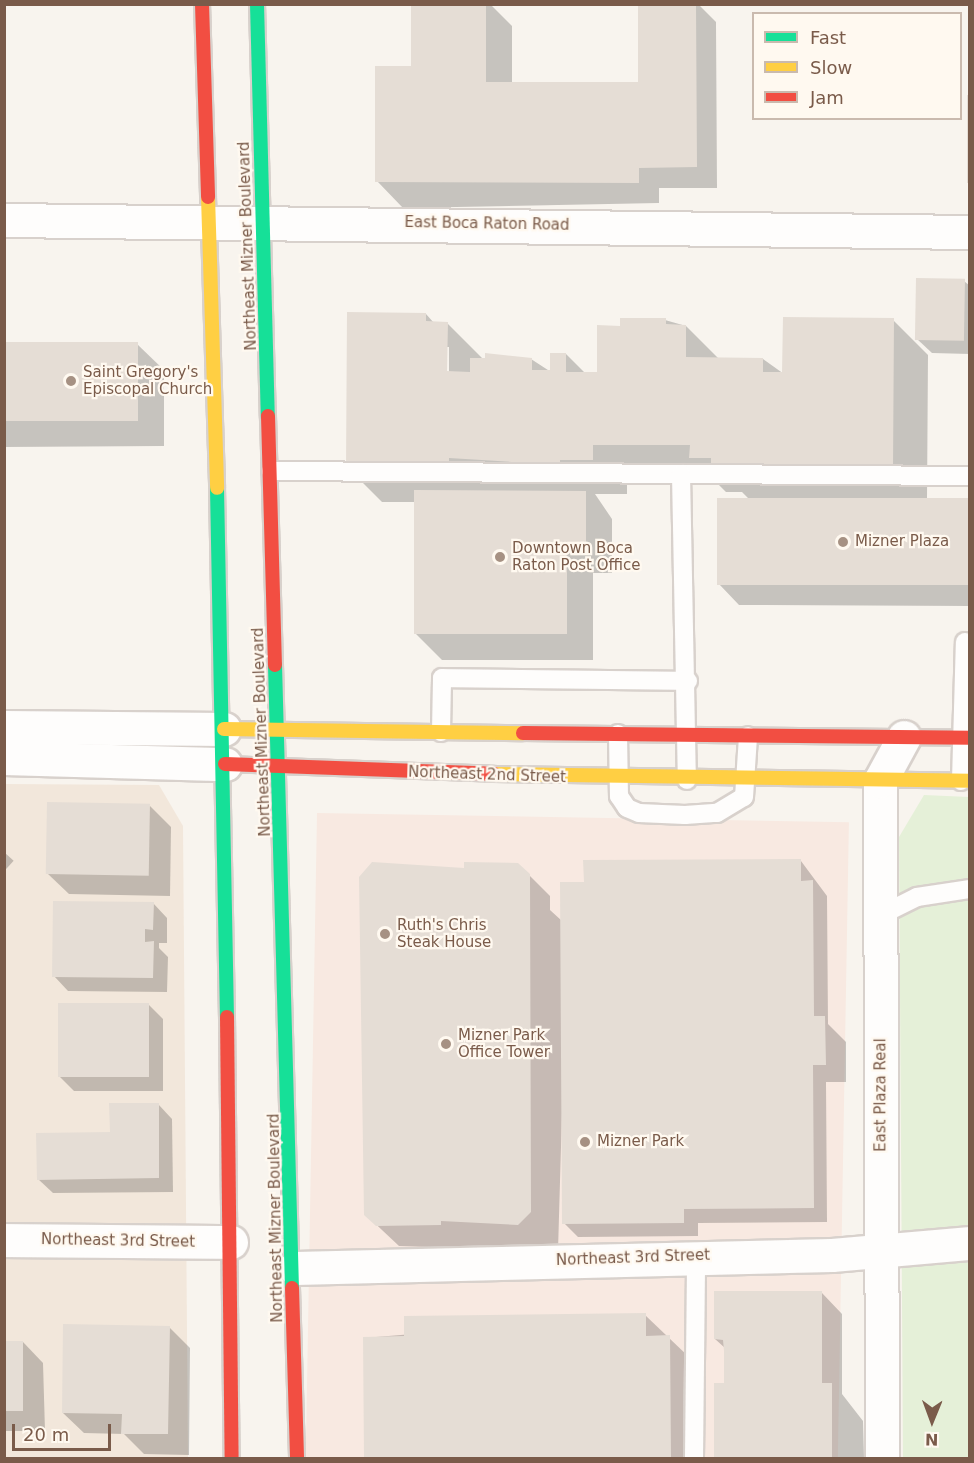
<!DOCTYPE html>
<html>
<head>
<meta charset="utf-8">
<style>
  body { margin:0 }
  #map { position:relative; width:974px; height:1463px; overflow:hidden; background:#f8f4ee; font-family:"DejaVu Sans",sans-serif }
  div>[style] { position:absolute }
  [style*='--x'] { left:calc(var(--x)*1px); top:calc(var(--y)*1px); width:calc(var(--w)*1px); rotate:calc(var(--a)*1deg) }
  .residential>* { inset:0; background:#f2e7db }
  .commercial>* { inset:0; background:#f8e9e1; transform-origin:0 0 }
  .green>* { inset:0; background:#e5f0d8 }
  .shadow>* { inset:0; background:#0003; transform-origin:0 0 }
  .building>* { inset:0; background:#e5ddd5; transform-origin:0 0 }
  .roads { filter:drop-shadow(2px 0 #d8d1cc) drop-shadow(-2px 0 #d8d1cc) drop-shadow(0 2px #d8d1cc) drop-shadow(0 -2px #d8d1cc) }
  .lane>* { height:18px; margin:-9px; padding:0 9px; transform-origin:9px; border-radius:9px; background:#fefdfc }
  .street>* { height:33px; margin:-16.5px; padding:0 16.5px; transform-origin:16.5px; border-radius:16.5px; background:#fefdfc }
  .fast>* { height:14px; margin:-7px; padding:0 7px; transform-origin:7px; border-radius:7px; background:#16e098 }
  .slow>* { height:14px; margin:-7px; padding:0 7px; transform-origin:7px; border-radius:7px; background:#ffcf43 }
  .jam>* { height:14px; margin:-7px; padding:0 7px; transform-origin:7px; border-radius:7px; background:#f24e42 }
  .dots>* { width:16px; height:16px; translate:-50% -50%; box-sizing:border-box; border:3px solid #fff9f0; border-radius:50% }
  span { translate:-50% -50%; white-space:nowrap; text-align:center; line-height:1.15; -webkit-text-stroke:4.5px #fff9f0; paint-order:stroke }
  .street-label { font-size:15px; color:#7a5b4a }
  .poi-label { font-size:15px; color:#7a5b4a }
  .left { translate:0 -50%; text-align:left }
  .frame { position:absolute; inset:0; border:6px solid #7a5b4a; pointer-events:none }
  .legend { position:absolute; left:752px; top:12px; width:210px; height:108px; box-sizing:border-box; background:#fff9f0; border:2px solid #cabaae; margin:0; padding:8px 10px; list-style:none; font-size:18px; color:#7a5b4a }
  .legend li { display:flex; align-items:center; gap:12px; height:30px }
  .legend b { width:30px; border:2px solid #cabaae }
  .north { position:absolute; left:902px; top:1391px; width:60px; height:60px; -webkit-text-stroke:4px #fff9f0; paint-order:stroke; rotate:181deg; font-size:16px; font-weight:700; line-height:24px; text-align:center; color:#7a5b4a }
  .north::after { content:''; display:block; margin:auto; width:21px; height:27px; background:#7a5b4a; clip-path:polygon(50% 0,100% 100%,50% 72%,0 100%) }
  .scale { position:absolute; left:12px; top:1424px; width:99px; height:27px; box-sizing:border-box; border:3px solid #7a5b4a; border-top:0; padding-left:8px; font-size:18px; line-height:21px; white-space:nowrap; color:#7a5b4a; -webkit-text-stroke:4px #fff9f0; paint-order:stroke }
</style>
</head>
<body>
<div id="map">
  <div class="residential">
    <div style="clip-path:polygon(5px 784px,159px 785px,183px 826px,188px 1458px,5px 1458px)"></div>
  </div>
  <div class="commercial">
    <div style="left:317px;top:813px;width:532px;height:645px;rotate:1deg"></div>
  </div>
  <div class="green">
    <div style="clip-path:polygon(924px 795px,969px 797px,969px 1458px,903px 1458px,899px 837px)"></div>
  </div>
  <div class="shadow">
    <div style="clip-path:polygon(412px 4px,490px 4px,512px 26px,512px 83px,640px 83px,639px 4px,698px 4px,716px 22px,717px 188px,659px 188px,659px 203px,403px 208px,377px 181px,412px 67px)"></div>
    <div style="clip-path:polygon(964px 281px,970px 286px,970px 354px,932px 353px,917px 339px)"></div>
    <div style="clip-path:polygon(evenodd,426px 314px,434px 323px,447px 323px,482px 358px,531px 359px,551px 372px,566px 354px,585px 373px,598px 374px,621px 327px,665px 320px,686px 326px,719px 359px,763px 359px,784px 374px,893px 320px,928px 355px,927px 500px,970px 500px,970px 606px,739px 605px,719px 584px,749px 499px,742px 492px,726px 492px,714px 480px,627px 479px,627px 494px,595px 494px,612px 519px,612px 573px,593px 573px,593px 660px,442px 660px,415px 633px,415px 502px,382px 502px,347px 467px,426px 314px,446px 347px,449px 347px,449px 379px,446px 379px,446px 347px)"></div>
    <div style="clip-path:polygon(4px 344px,137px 344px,164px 370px,164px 446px,4px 447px)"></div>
    <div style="clip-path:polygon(150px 806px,171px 827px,170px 896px,69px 894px,48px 874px)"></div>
    <div style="left:4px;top:852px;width:13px;height:75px;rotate:42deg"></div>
    <div style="clip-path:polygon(801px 861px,827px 896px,828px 1024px,846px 1042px,846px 1082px,826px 1082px,827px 1222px,698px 1223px,698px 1236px,578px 1237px,564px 1223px,563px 1078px,558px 1251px,399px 1246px,365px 1214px,465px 869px,518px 864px,550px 896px,550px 910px,562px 921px,585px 883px)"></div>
    <div style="clip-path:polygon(153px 903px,167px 918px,167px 943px,159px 943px,159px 948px,168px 957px,167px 992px,68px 991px,54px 976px)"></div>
    <div style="clip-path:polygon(149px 1005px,163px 1019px,163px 1091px,74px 1091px,60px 1077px)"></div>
    <div style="clip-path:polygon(4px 1050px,6px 1051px,5px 1181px,4px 1181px)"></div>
    <div style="clip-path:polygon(158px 1104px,172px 1119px,173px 1192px,53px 1193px,38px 1179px)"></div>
    <div style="clip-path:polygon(822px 1293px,842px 1314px,842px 1394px,863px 1421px,864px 1458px,716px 1458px,725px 1386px,725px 1348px,715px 1339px)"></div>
    <div style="clip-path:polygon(645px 1315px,690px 1358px,691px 1458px,366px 1458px,364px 1338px)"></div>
    <div style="clip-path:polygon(169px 1327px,190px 1348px,189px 1455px,144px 1454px,124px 1434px,84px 1433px,63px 1413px)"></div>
    <div style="clip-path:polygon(23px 1342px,43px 1363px,45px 1431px,4px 1431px,4px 1343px)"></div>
  </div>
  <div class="building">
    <div style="clip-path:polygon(411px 4px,486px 4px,486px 82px,638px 82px,638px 4px,696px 4px,697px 167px,639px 168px,639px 183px,375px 182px,375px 66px,411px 66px)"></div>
    <div style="left:967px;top:95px;width:3px;height:88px"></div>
    <div style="left:916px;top:278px;width:49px;height:62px;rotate:1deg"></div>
    <div style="clip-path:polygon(347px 312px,426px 313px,426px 321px,448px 322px,447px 371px,470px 372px,470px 358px,485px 358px,485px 353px,532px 358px,532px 370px,550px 370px,550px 353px,566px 353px,566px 372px,597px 372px,597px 325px,620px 326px,620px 318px,666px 318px,666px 324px,686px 325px,686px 357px,763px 358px,763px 372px,782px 372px,783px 317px,894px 318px,893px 469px,711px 464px,711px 458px,689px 458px,690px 445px,593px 445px,593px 460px,560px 460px,560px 465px,449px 458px,449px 463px,346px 468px)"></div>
    <div style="left:4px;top:342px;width:134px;height:79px"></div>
    <div style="clip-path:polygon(414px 490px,586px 491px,586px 547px,567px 547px,567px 634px,414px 634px)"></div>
    <div style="left:717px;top:498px;width:253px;height:87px"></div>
    <div style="left:47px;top:802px;width:103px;height:72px;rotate:1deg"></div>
    <div style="clip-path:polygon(801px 859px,801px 881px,813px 880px,814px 1016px,825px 1016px,826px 1065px,813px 1065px,814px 1208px,684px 1209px,684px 1223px,562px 1224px,560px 882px,584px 882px,583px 860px)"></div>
    <div style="clip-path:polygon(372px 862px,464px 868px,464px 862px,518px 863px,530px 874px,531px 1212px,518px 1225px,441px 1221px,441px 1225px,376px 1226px,364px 1215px,359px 877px)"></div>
    <div style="clip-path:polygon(53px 901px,154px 902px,153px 930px,145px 929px,145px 942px,154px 941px,153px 978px,52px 977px)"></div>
    <div style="left:149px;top:1003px;width:74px;height:91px;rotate:90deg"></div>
    <div style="clip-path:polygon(109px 1103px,159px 1103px,159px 1178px,37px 1180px,36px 1133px,110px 1132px)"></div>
    <div style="clip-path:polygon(714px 1291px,822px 1291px,822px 1383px,832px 1383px,832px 1458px,714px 1458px,714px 1383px,724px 1383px,724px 1351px,723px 1340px,714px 1339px)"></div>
    <div style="clip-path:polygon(646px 1313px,646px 1336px,670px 1335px,671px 1458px,364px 1458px,363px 1337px,404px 1336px,404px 1316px)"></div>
    <div style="clip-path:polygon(63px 1324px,170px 1326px,168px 1434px,121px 1434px,122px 1414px,62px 1413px)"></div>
    <div style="left:4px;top:1341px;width:19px;height:70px"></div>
  </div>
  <div class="roads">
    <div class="lane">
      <div style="--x:271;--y:471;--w:699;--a:0.41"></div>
      <div style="--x:681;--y:474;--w:306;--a:88.9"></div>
      <div style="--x:441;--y:732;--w:54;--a:-88.9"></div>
      <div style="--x:442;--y:678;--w:246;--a:0.7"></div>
      <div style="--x:618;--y:734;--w:62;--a:89.1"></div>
      <div style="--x:619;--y:796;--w:14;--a:56"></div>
      <div style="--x:627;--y:808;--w:13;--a:23"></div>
      <div style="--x:639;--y:813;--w:46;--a:2.5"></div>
      <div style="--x:685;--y:815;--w:32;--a:-4"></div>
      <div style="--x:717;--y:813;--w:31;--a:-31"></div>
      <div style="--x:744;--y:797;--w:61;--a:-86.2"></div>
      <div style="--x:961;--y:781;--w:139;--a:-88.4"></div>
      <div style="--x:881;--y:915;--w:40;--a:-26.6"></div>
      <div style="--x:917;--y:897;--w:54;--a:-8.6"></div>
      <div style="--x:694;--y:1458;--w:202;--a:-89.4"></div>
    </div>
    <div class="street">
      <div style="--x:4;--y:220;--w:966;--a:0.71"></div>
      <div style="--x:4;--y:727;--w:220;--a:0.5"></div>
      <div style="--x:4;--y:758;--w:221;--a:1.6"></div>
      <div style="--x:4;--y:1240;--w:227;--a:0.5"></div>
      <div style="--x:295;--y:1268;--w:537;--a:-1.39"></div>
      <div style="--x:832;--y:1255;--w:139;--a:-5"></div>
      <div style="--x:882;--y:1458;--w:677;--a:-90.17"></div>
      <div style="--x:880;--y:781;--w:50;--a:-61.4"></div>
    </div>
    <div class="fast">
      <div style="--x:257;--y:4;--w:412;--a:88.5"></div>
      <div style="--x:217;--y:488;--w:529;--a:88.92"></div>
      <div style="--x:275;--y:665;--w:623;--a:88.44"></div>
    </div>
    <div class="slow">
      <div style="--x:208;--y:197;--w:291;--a:88.2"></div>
      <div style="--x:224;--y:729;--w:299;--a:0.8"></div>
      <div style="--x:494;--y:774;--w:476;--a:0.8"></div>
    </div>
    <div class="jam">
      <div style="--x:202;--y:4;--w:193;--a:88.2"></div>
      <div style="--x:268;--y:416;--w:249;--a:88.4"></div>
      <div style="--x:523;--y:733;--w:447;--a:0.6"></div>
      <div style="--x:225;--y:764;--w:269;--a:2.1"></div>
      <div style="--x:227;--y:1017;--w:441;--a:89.4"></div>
      <div style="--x:292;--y:1288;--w:170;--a:88.3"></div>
    </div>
  </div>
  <div class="dots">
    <div style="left:71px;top:381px;background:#a69183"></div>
    <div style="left:843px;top:542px;background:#a69183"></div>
    <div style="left:500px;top:557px;background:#a69183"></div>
    <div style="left:385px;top:934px;background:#a69183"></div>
    <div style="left:446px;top:1044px;background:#a69183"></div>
    <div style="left:585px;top:1142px;background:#a69183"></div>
  </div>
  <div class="street-label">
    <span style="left:487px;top:224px;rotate:1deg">East Boca Raton Road</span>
    <span style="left:248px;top:246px;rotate:-92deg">Northeast Mizner Boulevard</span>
    <span style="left:262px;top:732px;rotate:-92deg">Northeast Mizner Boulevard</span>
    <span style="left:487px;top:775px;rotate:2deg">Northeast 2nd Street</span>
    <span style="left:881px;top:1095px;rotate:-90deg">East Plaza Real</span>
    <span style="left:276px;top:1218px;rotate:-91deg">Northeast Mizner Boulevard</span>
    <span style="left:118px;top:1241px;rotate:1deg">Northeast 3rd Street</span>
    <span style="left:633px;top:1258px;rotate:-2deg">Northeast 3rd Street</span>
  </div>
  <div class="poi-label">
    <span class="left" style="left:83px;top:381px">Saint Gregory's<br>Episcopal Church</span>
    <span class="left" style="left:855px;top:542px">Mizner Plaza</span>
    <span class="left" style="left:512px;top:557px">Downtown Boca<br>Raton Post Office</span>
    <span class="left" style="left:397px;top:934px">Ruth's Chris<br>Steak House</span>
    <span class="left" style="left:458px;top:1044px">Mizner Park<br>Office Tower</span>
    <span class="left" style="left:597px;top:1142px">Mizner Park</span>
  </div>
  <div class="frame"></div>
  <ul class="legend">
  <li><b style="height:8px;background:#16e098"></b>Fast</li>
  <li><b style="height:8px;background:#ffcf43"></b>Slow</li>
  <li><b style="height:8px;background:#f24e42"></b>Jam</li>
  </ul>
  <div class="north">N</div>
  <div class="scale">20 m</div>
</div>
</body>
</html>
